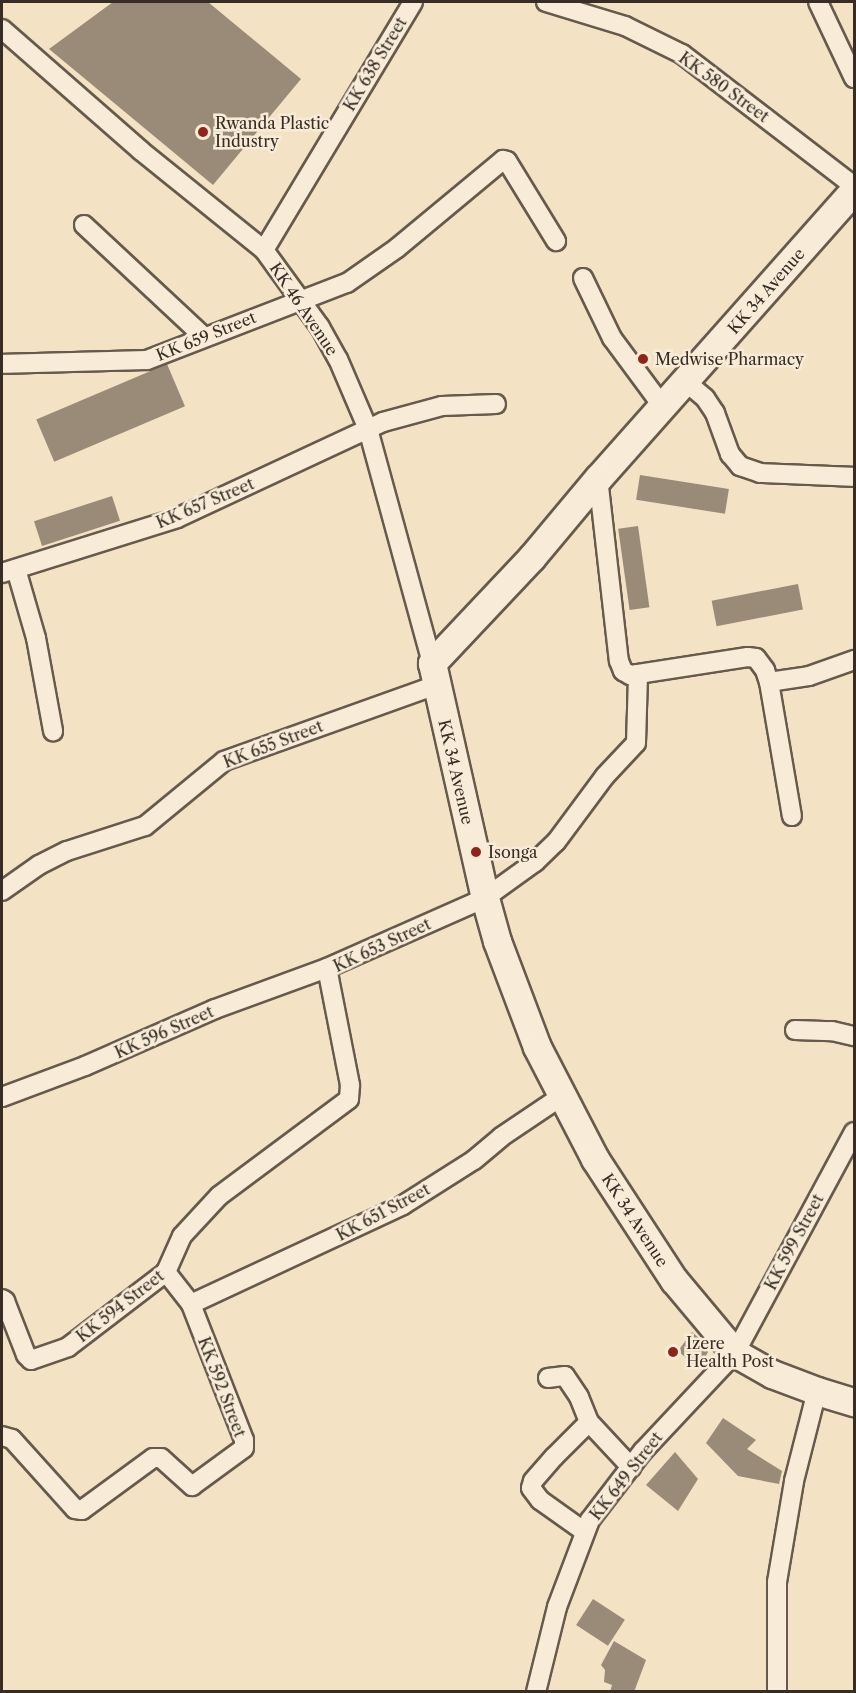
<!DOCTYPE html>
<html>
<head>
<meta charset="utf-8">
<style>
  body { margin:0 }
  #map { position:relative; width:856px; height:1693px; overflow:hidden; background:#f4e2c5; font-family:"Libre Caslon Text",serif }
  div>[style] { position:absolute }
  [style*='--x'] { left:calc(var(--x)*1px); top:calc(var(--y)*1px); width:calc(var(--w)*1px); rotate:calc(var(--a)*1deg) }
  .building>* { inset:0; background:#998b78; transform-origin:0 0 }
  .roads { filter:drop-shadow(2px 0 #665a4c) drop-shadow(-2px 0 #665a4c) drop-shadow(0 2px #665a4c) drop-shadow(0 -2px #665a4c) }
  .minor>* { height:18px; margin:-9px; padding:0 9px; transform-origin:9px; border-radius:9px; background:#f8ecd9 }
  .secondary>* { height:27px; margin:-13.5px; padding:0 13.5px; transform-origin:13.5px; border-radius:13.5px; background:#f8ecd9 }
  .dots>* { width:16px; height:16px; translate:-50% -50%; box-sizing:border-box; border:3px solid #f8ecd9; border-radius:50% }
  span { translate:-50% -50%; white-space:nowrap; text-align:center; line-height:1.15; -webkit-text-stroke:5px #f8ecd9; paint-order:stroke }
  .street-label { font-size:16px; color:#372d24 }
  .poi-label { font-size:16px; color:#372d24 }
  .left { translate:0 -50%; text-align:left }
  .frame { position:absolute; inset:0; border:3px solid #372d24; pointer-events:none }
</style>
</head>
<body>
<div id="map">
  <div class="building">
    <div style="clip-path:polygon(113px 2px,208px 2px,301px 79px,213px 185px,49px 49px)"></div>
    <div style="left:167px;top:364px;width:46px;height:142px;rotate:67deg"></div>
    <div style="left:640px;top:475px;width:90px;height:25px;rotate:9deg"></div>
    <div style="left:112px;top:496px;width:26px;height:82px;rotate:72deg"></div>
    <div style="left:638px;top:526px;width:82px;height:20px;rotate:82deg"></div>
    <div style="left:798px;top:584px;width:26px;height:88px;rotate:79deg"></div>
    <div style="clip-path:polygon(692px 1332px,710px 1348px,699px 1369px,678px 1351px)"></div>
    <div style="clip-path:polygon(723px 1418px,756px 1440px,747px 1449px,782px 1471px,779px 1484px,738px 1476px,706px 1443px)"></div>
    <div style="clip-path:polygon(675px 1452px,698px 1479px,678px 1511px,646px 1485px)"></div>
    <div style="left:593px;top:1599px;width:38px;height:31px;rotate:33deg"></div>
    <div style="clip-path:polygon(614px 1641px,646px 1660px,634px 1692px,610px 1692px,612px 1685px,604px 1682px,605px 1670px,601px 1665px)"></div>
  </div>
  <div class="roads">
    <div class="minor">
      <div style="--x:546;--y:2;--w:83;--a:16.9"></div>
      <div style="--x:625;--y:26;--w:64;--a:26.2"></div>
      <div style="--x:682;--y:54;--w:217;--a:37.5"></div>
      <div style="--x:818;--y:2;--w:84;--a:64.7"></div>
      <div style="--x:2;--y:29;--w:184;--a:41.2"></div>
      <div style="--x:140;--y:150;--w:159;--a:38.9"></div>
      <div style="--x:264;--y:250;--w:95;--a:54"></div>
      <div style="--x:320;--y:327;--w:37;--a:61"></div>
      <div style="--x:338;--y:359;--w:76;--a:66.8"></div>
      <div style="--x:368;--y:429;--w:243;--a:74.7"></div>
      <div style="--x:84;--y:225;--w:164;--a:43"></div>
      <div style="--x:264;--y:250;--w:289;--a:-59"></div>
      <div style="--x:583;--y:278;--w:67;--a:64.2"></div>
      <div style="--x:612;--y:338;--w:86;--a:53.5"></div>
      <div style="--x:2;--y:364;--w:145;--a:-1.6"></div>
      <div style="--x:147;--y:360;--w:214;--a:-21.1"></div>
      <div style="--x:347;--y:283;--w:61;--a:-35"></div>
      <div style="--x:397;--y:248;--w:138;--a:-39.7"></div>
      <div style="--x:503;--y:160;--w:4;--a:14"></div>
      <div style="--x:507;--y:161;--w:94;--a:58.5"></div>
      <div style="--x:686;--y:382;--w:25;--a:40"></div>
      <div style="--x:705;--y:398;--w:18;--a:56"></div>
      <div style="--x:715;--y:413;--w:44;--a:69.9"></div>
      <div style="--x:730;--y:454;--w:16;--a:50"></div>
      <div style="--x:740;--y:466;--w:21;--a:19"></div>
      <div style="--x:760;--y:473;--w:94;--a:2.4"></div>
      <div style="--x:598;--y:478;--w:184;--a:83.5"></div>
      <div style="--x:619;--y:661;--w:11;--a:68"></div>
      <div style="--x:623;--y:671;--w:8;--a:30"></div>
      <div style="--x:630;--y:675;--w:8;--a:-7"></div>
      <div style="--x:638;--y:674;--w:111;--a:-8.8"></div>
      <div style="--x:748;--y:657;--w:8;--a:7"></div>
      <div style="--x:756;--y:658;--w:15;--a:53"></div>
      <div style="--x:765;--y:670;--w:13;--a:72"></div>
      <div style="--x:769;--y:682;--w:136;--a:80.3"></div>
      <div style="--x:16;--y:569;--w:72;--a:73.8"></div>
      <div style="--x:36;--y:638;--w:95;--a:79.6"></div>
      <div style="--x:2;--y:573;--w:183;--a:-17.4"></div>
      <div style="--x:177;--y:518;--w:227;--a:-25"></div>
      <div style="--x:383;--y:422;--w:61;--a:-15.2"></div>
      <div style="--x:442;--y:406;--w:54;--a:-2.1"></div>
      <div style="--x:769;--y:682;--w:40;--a:-8.5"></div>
      <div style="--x:809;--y:676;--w:48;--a:-19.6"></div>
      <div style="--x:2;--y:891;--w:45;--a:-35.1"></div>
      <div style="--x:39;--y:865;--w:31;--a:-27"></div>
      <div style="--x:67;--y:851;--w:82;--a:-17.8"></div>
      <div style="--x:145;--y:826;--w:102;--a:-39.4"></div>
      <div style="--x:224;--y:761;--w:225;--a:-19.7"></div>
      <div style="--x:795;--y:1030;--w:37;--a:2"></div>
      <div style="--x:832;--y:1031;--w:23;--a:13"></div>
      <div style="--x:2;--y:1097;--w:89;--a:-20.5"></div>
      <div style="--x:85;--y:1066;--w:142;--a:-23.7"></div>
      <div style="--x:215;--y:1009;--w:119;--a:-20.1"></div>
      <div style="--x:2;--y:1299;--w:4;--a:34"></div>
      <div style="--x:5;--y:1301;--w:58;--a:68.7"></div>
      <div style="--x:26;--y:1355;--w:7;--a:45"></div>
      <div style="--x:31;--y:1360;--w:39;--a:-19"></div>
      <div style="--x:68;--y:1347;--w:123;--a:-37.4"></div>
      <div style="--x:166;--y:1272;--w:39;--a:-66"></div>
      <div style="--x:182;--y:1236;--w:54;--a:-47.2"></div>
      <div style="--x:219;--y:1196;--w:162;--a:-36.7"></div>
      <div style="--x:349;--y:1099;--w:14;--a:-86"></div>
      <div style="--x:350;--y:1085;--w:119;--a:-101.1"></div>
      <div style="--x:327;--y:968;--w:173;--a:-23.9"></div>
      <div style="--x:485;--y:898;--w:62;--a:-35.8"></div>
      <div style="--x:535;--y:862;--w:29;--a:-44"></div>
      <div style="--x:556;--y:842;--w:82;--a:-53.4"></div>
      <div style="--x:605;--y:776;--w:45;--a:-46.8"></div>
      <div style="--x:636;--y:743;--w:69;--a:-88.3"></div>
      <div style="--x:191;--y:1304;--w:234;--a:-25"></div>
      <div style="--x:403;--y:1205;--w:84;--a:-32.4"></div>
      <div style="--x:474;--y:1160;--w:35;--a:-40"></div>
      <div style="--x:501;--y:1137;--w:73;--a:-33.9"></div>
      <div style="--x:548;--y:1378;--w:17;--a:-7"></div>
      <div style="--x:565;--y:1376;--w:25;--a:56"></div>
      <div style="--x:579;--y:1397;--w:27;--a:68"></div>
      <div style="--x:589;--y:1422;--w:62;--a:47"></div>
      <div style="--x:2;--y:1436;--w:10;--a:17"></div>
      <div style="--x:12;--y:1439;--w:94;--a:48"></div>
      <div style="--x:75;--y:1509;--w:7;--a:8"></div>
      <div style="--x:82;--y:1510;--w:88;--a:-36.2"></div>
      <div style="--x:153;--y:1458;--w:8;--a:0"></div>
      <div style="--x:161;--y:1458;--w:42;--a:42.1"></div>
      <div style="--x:192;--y:1486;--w:64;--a:-36.2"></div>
      <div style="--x:244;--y:1448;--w:8;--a:-90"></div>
      <div style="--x:244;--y:1440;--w:146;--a:-111.3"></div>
      <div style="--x:191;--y:1304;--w:41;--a:-128"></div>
      <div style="--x:585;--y:1532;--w:55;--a:-144.6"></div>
      <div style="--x:540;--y:1500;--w:15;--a:-127"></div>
      <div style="--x:531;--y:1488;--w:7;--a:-74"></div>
      <div style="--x:533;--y:1481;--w:32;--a:-49"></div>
      <div style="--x:554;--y:1457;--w:49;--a:-45"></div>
      <div style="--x:536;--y:1692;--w:88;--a:-76.1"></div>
      <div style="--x:557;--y:1607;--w:93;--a:-69.2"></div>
      <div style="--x:590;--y:1520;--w:87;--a:-52.5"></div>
      <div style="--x:643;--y:1451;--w:134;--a:-46.8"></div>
      <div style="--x:735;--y:1353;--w:251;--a:-61.7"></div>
      <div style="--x:777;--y:1692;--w:110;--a:-90"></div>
      <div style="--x:777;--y:1582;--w:102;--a:-80.4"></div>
      <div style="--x:794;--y:1481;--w:93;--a:-75.7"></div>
    </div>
    <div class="secondary">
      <div style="--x:854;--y:190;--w:385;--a:131.6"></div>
      <div style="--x:598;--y:478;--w:103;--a:129.9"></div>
      <div style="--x:532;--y:557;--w:146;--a:133.3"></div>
      <div style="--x:432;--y:663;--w:241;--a:77.3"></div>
      <div style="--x:485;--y:898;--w:45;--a:74.4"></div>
      <div style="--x:497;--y:941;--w:113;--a:69.3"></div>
      <div style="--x:537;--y:1047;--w:126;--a:62.6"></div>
      <div style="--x:595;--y:1159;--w:145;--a:56.9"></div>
      <div style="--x:674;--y:1280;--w:95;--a:50.1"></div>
      <div style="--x:735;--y:1353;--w:43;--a:29.6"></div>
      <div style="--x:772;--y:1374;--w:48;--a:20.7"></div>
      <div style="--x:817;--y:1391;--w:39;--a:17"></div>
    </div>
  </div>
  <div class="dots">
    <div style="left:203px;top:132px;background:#8f2418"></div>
    <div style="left:643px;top:359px;background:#8f2418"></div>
    <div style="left:476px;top:852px;background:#8f2418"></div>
    <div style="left:673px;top:1352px;background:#8f2418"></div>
  </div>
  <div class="street-label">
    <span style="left:375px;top:64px;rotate:-59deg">KK 638 Street</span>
    <span style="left:724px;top:87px;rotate:36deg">KK 580 Street</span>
    <span style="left:766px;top:291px;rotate:-49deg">KK 34 Avenue</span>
    <span style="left:304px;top:309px;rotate:56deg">KK 46 Avenue</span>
    <span style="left:206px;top:336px;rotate:-22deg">KK 659 Street</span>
    <span style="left:205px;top:503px;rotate:-23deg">KK 657 Street</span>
    <span style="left:273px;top:744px;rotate:-21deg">KK 655 Street</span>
    <span style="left:456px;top:772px;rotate:77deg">KK 34 Avenue</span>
    <span style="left:382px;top:945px;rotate:-25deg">KK 653 Street</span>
    <span style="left:164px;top:1032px;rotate:-24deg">KK 596 Street</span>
    <span style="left:383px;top:1212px;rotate:-28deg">KK 651 Street</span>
    <span style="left:635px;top:1220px;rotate:57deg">KK 34 Avenue</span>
    <span style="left:794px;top:1242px;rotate:-62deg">KK 599 Street</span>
    <span style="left:120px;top:1306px;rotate:-38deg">KK 594 Street</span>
    <span style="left:222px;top:1387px;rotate:69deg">KK 592 Street</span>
    <span style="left:626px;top:1476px;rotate:-52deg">KK 649 Street</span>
  </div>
  <div class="poi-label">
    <span class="left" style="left:215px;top:132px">Rwanda Plastic<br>Industry</span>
    <span class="left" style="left:655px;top:359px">Medwise Pharmacy</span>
    <span class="left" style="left:488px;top:852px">Isonga</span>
    <span class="left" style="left:686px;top:1352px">Izere<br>Health Post</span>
  </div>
  <div class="frame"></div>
</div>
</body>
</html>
